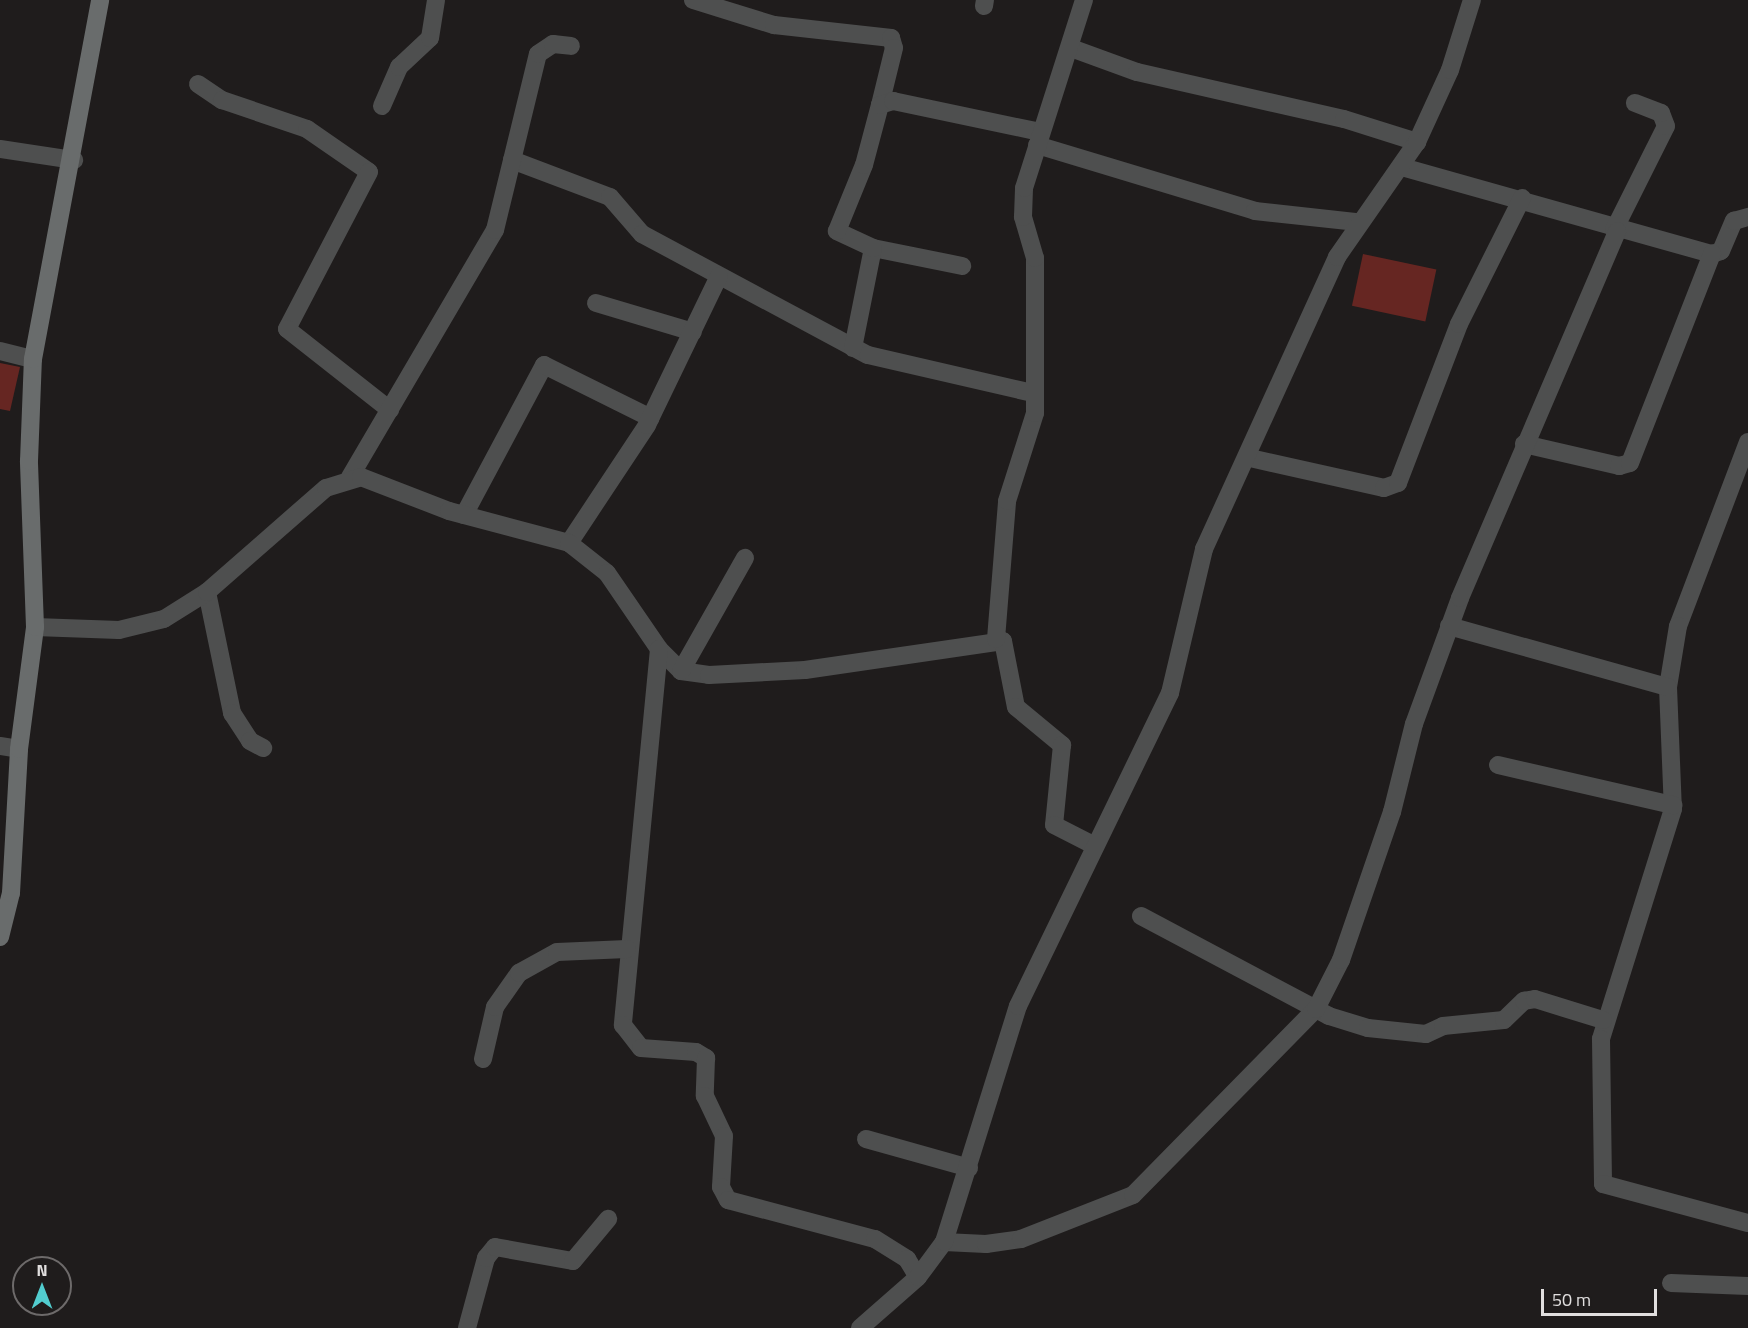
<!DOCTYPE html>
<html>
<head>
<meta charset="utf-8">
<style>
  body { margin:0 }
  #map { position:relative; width:1748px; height:1328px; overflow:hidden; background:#1f1c1c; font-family:"Titillium Web",sans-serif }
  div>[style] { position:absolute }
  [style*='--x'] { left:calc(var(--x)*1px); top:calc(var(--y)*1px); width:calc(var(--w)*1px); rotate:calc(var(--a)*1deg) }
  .building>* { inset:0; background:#662622; transform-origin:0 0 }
  .street>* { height:18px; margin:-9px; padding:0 9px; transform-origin:9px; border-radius:9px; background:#4e4f4f }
  .secondary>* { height:18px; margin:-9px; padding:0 9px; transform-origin:9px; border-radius:9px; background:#696c6c }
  span { translate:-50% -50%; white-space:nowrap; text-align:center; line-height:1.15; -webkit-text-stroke:5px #1f1c1c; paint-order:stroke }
  .north { position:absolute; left:12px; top:1256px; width:60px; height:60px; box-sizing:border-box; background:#1f1c1c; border:2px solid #6d6a6a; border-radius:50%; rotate:0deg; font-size:16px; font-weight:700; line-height:24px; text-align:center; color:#e1dfdf }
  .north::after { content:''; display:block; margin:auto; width:21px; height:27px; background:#52cdcf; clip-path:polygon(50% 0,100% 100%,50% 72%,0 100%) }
  .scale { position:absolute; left:1541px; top:1289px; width:116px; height:27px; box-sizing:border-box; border:3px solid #e1dfdf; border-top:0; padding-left:8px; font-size:18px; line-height:21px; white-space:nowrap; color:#e1dfdf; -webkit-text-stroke:4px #1f1c1c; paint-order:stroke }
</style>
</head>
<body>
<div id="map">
  <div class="building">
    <div style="left:1363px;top:254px;width:75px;height:53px;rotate:12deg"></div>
    <div style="clip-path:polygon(0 363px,20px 367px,10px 411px,0 409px)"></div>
  </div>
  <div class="street">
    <div style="--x:693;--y:0;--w:85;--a:17.2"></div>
    <div style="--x:774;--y:25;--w:118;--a:6.3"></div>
    <div style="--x:891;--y:38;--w:10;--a:73"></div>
    <div style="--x:894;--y:48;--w:59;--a:103.8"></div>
    <div style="--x:984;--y:6;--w:6;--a:-81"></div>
    <div style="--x:1071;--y:48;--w:70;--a:20"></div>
    <div style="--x:1137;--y:72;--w:212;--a:12.8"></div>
    <div style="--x:1344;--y:119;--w:77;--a:17.5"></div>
    <div style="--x:198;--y:84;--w:29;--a:34"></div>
    <div style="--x:222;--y:100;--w:90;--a:18.8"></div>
    <div style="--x:307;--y:129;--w:75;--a:34.7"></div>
    <div style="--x:369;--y:172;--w:177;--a:117.6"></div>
    <div style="--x:287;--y:329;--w:131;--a:38.2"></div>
    <div style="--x:382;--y:106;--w:43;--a:-66.4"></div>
    <div style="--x:399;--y:67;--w:42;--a:-43.1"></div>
    <div style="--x:430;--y:38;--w:38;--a:-81"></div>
    <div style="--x:1037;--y:145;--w:228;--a:16.8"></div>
    <div style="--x:1255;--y:211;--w:103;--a:6.2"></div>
    <div style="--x:0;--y:149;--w:75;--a:8.5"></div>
    <div style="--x:512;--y:160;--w:105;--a:20.7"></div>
    <div style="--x:610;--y:197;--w:49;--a:49.1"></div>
    <div style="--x:642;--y:234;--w:256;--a:28.2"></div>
    <div style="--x:868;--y:355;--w:168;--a:13"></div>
    <div style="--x:1402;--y:167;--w:322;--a:15.7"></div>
    <div style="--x:1712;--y:254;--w:9;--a:-18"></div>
    <div style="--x:1721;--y:251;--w:33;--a:-67"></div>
    <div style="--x:1734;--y:221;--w:15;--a:-16"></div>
    <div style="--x:1614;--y:230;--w:116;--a:-63.4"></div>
    <div style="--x:1666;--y:126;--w:14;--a:-111"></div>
    <div style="--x:1661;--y:113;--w:28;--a:-159"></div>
    <div style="--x:873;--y:248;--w:91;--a:11.4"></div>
    <div style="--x:596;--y:303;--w:101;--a:16.6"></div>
    <div style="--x:853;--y:348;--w:102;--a:-78.7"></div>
    <div style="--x:873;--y:248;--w:40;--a:-155"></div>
    <div style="--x:837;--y:231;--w:71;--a:-67.8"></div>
    <div style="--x:864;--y:165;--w:62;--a:-75.1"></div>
    <div style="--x:880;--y:105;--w:14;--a:-17"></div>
    <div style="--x:893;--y:101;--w:150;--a:11.9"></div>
    <div style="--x:0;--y:351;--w:34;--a:14"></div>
    <div style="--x:1748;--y:442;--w:197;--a:110.8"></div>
    <div style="--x:1678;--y:626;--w:62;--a:99.3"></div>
    <div style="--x:1668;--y:687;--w:122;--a:87.7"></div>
    <div style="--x:1673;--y:809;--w:241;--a:107.4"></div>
    <div style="--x:1601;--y:1039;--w:145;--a:89.2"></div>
    <div style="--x:1603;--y:1184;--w:150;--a:15.1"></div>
    <div style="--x:1524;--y:444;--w:98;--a:13"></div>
    <div style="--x:1619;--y:466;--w:11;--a:-15"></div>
    <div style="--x:1630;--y:463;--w:225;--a:-68.6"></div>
    <div style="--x:1250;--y:458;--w:137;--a:12.6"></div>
    <div style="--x:1384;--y:488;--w:15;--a:-20"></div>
    <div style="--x:1398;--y:483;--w:170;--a:-69"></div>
    <div style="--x:1459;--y:324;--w:141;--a:-63.4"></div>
    <div style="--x:350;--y:477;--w:286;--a:-59.6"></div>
    <div style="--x:495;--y:230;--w:181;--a:-76.3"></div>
    <div style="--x:538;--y:54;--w:18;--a:-34"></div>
    <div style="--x:553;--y:44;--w:18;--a:6"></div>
    <div style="--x:464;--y:515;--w:170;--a:-61.9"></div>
    <div style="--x:544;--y:365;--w:119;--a:26.4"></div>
    <div style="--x:569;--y:543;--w:141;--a:-56.5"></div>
    <div style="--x:647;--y:425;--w:165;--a:-64.2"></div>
    <div style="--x:207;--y:592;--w:124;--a:78.3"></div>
    <div style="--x:232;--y:713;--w:33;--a:57"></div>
    <div style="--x:250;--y:741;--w:15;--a:28"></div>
    <div style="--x:1449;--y:626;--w:227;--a:15.6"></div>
    <div style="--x:35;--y:627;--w:84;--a:2"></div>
    <div style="--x:119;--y:630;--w:46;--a:-13.7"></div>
    <div style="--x:164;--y:619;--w:51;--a:-32.1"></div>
    <div style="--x:207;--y:592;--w:158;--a:-41.2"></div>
    <div style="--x:326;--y:488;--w:37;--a:-17"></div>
    <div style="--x:361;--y:477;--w:94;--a:21.1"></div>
    <div style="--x:449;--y:511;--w:124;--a:14.9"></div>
    <div style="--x:569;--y:543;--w:48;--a:38.3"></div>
    <div style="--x:607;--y:573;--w:92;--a:55.6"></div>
    <div style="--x:659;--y:649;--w:31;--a:45"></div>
    <div style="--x:681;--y:671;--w:28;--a:8"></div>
    <div style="--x:709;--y:675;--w:96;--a:-3"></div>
    <div style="--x:805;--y:670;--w:200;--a:-8.3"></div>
    <div style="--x:1003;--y:641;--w:67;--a:78.9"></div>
    <div style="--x:1016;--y:707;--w:60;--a:39.6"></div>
    <div style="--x:1062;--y:745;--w:80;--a:95.7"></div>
    <div style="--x:1054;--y:825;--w:44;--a:27.1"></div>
    <div style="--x:996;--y:639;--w:138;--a:-85.4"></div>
    <div style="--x:1007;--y:501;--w:92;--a:-72.3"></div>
    <div style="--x:1035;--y:413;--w:155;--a:-90"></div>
    <div style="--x:1035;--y:258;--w:43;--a:-106.3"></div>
    <div style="--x:1023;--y:217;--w:29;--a:-88"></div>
    <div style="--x:1024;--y:188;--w:197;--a:-72.3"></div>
    <div style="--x:659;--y:649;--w:378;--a:95.5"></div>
    <div style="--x:623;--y:1025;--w:29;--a:52"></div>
    <div style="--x:641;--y:1048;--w:55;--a:4.2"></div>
    <div style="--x:696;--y:1052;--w:12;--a:31"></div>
    <div style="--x:706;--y:1058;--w:38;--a:92"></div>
    <div style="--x:705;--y:1096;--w:44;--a:64.6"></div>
    <div style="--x:724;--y:1136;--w:51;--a:93.4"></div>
    <div style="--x:721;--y:1187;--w:15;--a:62"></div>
    <div style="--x:728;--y:1200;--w:152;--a:14.9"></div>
    <div style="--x:875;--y:1239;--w:38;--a:32"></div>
    <div style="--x:907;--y:1259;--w:21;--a:59"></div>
    <div style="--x:681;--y:671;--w:130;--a:-60.5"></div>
    <div style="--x:0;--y:746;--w:19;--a:9"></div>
    <div style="--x:1498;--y:765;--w:180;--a:12.9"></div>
    <div style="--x:1141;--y:916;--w:213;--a:28"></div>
    <div style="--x:1329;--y:1016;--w:41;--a:17.1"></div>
    <div style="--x:1368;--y:1028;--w:58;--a:5.9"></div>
    <div style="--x:1426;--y:1034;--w:19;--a:-25"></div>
    <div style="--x:1443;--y:1026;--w:61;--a:-5.6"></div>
    <div style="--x:1504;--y:1020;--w:28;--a:-44"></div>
    <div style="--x:1524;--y:1001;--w:11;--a:-10"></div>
    <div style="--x:1535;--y:999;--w:71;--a:17.2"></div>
    <div style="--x:483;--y:1059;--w:53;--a:-77"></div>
    <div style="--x:495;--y:1007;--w:42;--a:-54.8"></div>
    <div style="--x:519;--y:973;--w:43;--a:-28.9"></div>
    <div style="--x:557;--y:952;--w:70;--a:-2.5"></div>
    <div style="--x:866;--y:1139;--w:107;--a:15.7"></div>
    <div style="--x:944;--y:1242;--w:42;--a:2.7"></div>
    <div style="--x:986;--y:1244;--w:35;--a:-8"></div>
    <div style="--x:1021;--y:1239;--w:120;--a:-21.4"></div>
    <div style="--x:1133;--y:1195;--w:261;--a:-45.5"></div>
    <div style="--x:1316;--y:1009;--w:55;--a:-63"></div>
    <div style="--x:1341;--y:960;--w:157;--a:-71"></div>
    <div style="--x:1392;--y:812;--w:91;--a:-76"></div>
    <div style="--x:1414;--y:724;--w:134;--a:-69.9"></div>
    <div style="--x:1460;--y:598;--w:399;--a:-66.8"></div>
    <div style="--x:1671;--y:1283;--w:77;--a:2.2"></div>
    <div style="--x:467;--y:1328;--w:73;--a:-74.8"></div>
    <div style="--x:486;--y:1258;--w:14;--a:-51"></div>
    <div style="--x:495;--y:1247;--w:79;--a:10.2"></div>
    <div style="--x:573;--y:1261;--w:55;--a:-50.2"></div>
    <div style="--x:860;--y:1328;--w:77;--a:-41.3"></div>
    <div style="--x:918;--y:1277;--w:44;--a:-53.4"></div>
    <div style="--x:944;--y:1242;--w:247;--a:-72.6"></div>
    <div style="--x:1018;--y:1006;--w:348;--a:-64.1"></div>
    <div style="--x:1170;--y:693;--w:148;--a:-76.7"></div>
    <div style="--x:1204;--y:549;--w:321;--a:-65.5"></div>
    <div style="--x:1337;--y:257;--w:140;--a:-55.2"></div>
    <div style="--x:1417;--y:142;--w:79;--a:-65.4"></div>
    <div style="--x:1450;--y:70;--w:73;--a:-72.6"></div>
  </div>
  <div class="secondary">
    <div style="--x:0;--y:937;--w:45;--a:-76"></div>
    <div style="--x:11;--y:893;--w:144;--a:-86.8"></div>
    <div style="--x:19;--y:749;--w:123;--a:-82.5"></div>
    <div style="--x:35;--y:627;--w:166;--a:-92.1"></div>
    <div style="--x:29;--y:461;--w:102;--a:-87.8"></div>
    <div style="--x:33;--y:359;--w:365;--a:-79.4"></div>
  </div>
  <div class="north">N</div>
  <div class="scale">50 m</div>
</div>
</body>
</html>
